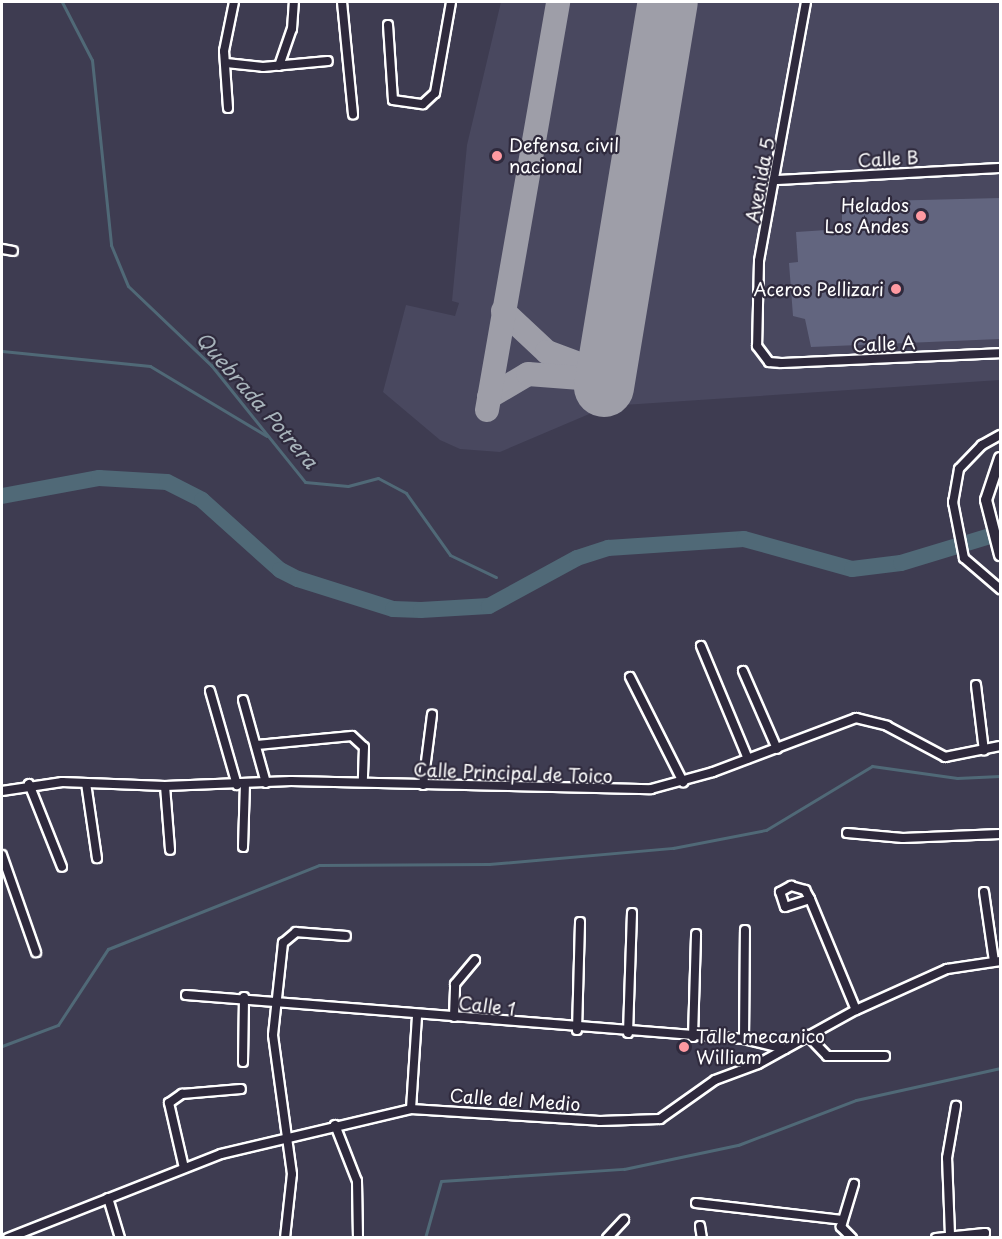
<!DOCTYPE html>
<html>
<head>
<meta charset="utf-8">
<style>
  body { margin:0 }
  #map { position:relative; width:1002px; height:1239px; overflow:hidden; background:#3e3c51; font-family:"Playpen Sans",sans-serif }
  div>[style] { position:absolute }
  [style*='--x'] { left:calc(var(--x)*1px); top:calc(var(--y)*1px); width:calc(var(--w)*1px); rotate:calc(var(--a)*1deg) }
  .built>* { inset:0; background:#49485f }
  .stream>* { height:3px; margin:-1.5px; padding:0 1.5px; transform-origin:1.5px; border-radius:1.5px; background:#506977 }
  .river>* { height:16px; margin:-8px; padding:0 8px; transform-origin:8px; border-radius:8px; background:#506977 }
  .taxiway>* { height:24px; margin:-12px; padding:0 12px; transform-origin:12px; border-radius:12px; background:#9e9ea8 }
  .runway>* { height:60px; margin:-30px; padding:0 30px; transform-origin:30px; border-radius:30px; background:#9e9ea8 }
  .building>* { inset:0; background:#62657f }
  .roads { filter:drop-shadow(2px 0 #fff) drop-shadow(-2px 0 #fff) drop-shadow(0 2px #fff) drop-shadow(0 -2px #fff) }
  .street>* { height:8px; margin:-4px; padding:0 4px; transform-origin:4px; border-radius:4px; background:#2f2a3d }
  .secondary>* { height:10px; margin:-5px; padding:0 5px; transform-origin:5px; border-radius:5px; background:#2f2a3d }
  .dots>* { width:16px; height:16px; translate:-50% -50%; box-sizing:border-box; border:3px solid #2f2a3d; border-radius:50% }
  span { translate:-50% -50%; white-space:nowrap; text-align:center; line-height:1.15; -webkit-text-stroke:4.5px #2f2a3d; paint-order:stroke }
  .poi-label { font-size:18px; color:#fff }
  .left { translate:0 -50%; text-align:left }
  .right { translate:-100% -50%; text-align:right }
  .street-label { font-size:18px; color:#fff }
  .water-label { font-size:20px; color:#a8b4bb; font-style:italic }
  .frame { position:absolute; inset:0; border:3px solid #fff; pointer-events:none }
</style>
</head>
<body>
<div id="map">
  <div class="built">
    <div style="clip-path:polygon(501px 2px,1000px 2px,1000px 380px,608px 406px,500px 452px,460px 449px,440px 440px,383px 392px,406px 305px,455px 316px,459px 303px,452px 301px,467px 145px)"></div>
  </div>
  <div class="stream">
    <div style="--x:62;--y:2;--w:65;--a:62.7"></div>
    <div style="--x:92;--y:60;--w:186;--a:84.1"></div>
    <div style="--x:111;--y:245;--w:44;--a:67.5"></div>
    <div style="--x:128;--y:286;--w:115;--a:43.6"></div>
    <div style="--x:211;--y:365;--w:150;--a:51.2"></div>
    <div style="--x:305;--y:482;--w:43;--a:5.3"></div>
    <div style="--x:348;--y:486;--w:31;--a:-15"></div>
    <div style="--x:378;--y:478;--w:32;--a:28"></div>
    <div style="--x:406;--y:493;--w:76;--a:54.6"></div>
    <div style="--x:450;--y:555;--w:51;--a:25.6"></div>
    <div style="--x:2;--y:351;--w:149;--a:5.8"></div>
    <div style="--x:150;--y:366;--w:136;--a:30.9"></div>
    <div style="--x:2;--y:1046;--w:60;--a:-20.6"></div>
    <div style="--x:58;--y:1025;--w:91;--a:-56.7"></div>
    <div style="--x:108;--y:949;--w:227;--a:-21.7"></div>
    <div style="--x:319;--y:865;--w:170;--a:-0.3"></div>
    <div style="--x:489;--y:864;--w:185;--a:-5"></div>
    <div style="--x:673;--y:848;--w:95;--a:-11"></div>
    <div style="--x:766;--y:830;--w:124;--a:-31.1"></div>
    <div style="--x:872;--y:766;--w:86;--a:8"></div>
    <div style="--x:957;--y:778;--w:43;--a:-2.7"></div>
    <div style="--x:425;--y:1238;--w:59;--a:-74.3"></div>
    <div style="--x:441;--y:1181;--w:183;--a:-3.8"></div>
    <div style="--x:624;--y:1169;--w:116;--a:-11.9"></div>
    <div style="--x:738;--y:1145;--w:126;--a:-20.9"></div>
    <div style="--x:856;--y:1100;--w:148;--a:-12.5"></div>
  </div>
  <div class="river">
    <div style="--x:2;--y:496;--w:99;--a:-10.5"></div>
    <div style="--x:99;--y:478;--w:68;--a:3.4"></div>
    <div style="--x:167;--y:482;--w:39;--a:27"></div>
    <div style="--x:202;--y:500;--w:105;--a:41.9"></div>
    <div style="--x:280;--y:570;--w:20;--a:27"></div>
    <div style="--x:298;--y:579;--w:100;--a:17.5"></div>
    <div style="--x:393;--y:609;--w:28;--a:2"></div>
    <div style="--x:421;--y:610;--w:68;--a:-3.4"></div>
    <div style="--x:489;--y:606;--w:100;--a:-28.6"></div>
    <div style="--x:577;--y:558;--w:33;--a:-18"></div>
    <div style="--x:608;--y:548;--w:136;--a:-3.8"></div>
    <div style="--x:744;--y:539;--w:112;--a:15.5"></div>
    <div style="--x:852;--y:569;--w:49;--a:-7"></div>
    <div style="--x:901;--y:563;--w:103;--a:-16.9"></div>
  </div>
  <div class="taxiway">
    <div style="--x:503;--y:311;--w:60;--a:43"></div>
    <div style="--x:547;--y:352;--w:63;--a:20.4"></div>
    <div style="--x:489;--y:397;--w:45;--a:-30.5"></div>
    <div style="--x:528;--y:374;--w:66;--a:4.3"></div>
    <div style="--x:487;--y:410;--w:414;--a:-80.1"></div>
  </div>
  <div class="runway">
    <div style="--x:604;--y:387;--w:390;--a:-80.6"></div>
  </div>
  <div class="building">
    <div style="clip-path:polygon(1000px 198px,1000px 339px,811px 347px,805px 319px,793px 316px,789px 263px,798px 262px,796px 232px,842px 229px,842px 202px)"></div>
  </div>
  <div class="roads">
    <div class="street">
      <div style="--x:342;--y:2;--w:113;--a:84.4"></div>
      <div style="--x:806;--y:2;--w:263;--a:100.3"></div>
      <div style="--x:759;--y:261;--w:85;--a:91.3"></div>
      <div style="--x:757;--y:346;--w:20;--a:53"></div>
      <div style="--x:769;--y:362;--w:12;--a:5"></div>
      <div style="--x:781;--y:363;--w:219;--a:-2.6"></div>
      <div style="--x:388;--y:25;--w:75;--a:86.2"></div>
      <div style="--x:393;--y:100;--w:30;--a:8"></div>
      <div style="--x:423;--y:104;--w:16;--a:-43"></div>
      <div style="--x:435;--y:93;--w:92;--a:-80"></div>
      <div style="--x:226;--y:63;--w:37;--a:6"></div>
      <div style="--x:263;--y:67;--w:65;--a:-5.3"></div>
      <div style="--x:279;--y:66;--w:39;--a:-71"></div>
      <div style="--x:292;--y:29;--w:27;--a:-86"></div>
      <div style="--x:228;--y:108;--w:57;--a:-94"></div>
      <div style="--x:224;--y:51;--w:50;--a:-78.5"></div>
      <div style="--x:777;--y:180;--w:223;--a:-3.1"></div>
      <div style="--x:2;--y:249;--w:11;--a:10"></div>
      <div style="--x:1000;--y:435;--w:21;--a:151"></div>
      <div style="--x:982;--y:445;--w:33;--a:134"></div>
      <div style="--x:959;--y:469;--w:34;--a:100"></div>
      <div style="--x:953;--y:502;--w:57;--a:78.9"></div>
      <div style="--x:964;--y:558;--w:48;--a:40.7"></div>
      <div style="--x:701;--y:646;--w:122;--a:67.4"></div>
      <div style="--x:743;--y:671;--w:85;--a:66.4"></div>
      <div style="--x:630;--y:677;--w:118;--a:63.2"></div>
      <div style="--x:976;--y:685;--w:66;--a:83.1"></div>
      <div style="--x:210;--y:691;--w:98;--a:74"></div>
      <div style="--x:243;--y:700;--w:86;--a:74.5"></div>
      <div style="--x:257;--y:745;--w:95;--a:-5.4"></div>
      <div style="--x:352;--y:736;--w:16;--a:43"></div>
      <div style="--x:364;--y:747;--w:35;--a:92"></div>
      <div style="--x:86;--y:783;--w:76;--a:81.7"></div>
      <div style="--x:29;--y:784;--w:89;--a:68.3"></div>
      <div style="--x:423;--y:785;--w:71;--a:-82.7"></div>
      <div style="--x:165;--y:786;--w:64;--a:85.5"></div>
      <div style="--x:2;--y:791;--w:61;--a:-8.5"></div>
      <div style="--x:62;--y:782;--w:103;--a:2.2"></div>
      <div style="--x:165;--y:786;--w:126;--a:-2.3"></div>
      <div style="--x:291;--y:781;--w:360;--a:1.3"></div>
      <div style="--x:651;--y:789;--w:64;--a:-15.3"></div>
      <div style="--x:713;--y:772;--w:153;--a:-20.7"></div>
      <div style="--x:856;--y:718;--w:32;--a:14"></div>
      <div style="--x:887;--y:726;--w:66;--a:28.1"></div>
      <div style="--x:945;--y:757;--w:56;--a:-11.3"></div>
      <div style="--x:847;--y:833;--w:56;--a:5.1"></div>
      <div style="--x:903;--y:838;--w:97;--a:-2.4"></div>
      <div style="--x:243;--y:847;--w:62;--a:-88.2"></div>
      <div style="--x:2;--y:855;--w:103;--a:70.7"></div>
      <div style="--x:984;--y:892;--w:70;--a:81.8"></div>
      <div style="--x:810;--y:899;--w:26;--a:162"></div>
      <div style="--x:785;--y:907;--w:16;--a:-108"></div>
      <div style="--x:780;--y:892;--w:13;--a:-29"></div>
      <div style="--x:791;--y:886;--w:15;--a:16"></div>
      <div style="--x:805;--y:890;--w:10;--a:61"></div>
      <div style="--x:810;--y:899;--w:120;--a:67.5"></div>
      <div style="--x:186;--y:995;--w:560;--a:4.51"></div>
      <div style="--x:744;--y:1039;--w:42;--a:13.7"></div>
      <div style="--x:454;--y:1017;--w:33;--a:-88"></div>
      <div style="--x:455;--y:984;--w:31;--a:-50"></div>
      <div style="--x:577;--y:1030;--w:108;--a:-88.4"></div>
      <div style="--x:628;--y:1033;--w:120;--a:-88.1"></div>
      <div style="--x:807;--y:1035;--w:29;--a:46"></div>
      <div style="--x:827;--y:1056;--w:58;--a:0"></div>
      <div style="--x:693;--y:1037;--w:103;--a:-88.3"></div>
      <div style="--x:744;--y:1039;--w:109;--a:-89.5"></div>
      <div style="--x:243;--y:1062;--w:65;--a:-89.1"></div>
      <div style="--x:411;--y:1109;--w:94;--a:-86.3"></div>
      <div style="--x:335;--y:1125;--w:60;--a:68.6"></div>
      <div style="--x:357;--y:1181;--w:57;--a:89"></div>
      <div style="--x:184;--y:1168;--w:67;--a:-103"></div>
      <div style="--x:169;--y:1103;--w:16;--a:-35"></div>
      <div style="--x:182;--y:1094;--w:59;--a:-4.8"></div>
      <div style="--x:108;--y:1198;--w:42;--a:73.3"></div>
      <div style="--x:696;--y:1203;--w:147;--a:6.6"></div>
      <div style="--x:700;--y:1226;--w:12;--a:81"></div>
      <div style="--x:950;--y:1235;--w:77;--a:-92.2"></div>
      <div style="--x:947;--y:1158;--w:53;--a:-80.2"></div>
      <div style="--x:8;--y:1238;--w:229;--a:-21.5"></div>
      <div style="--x:221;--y:1154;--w:195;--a:-13.3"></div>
      <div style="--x:411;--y:1109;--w:189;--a:3.6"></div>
      <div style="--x:600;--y:1121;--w:60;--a:-1.9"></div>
      <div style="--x:660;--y:1119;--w:67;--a:-35.3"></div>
      <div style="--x:715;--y:1080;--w:46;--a:-20.4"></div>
      <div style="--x:758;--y:1064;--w:112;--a:-28.9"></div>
      <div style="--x:856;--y:1010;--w:100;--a:-24.3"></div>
      <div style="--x:947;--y:969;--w:54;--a:-8.6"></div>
      <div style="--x:285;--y:1238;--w:64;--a:-83.8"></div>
      <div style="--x:292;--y:1174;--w:140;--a:-97.8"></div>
      <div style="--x:273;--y:1035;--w:93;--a:-83.8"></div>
      <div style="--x:283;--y:943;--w:17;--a:-40"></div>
      <div style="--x:296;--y:932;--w:50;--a:4.6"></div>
      <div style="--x:607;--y:1238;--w:25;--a:-47"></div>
      <div style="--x:852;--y:1238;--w:16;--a:-135"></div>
      <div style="--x:841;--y:1227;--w:45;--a:-73.2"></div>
      <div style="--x:936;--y:1238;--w:49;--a:-5.8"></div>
      <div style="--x:985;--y:1233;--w:5;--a:101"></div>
    </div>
    <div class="secondary">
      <div style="--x:1000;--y:458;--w:44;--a:108.4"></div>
      <div style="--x:986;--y:500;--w:57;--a:75.7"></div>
    </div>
  </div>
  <div class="dots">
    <div style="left:497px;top:156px;background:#ff9aa2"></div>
    <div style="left:921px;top:216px;background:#ff9aa2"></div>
    <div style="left:896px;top:289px;background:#ff9aa2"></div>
    <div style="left:684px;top:1047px;background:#ff9aa2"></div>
  </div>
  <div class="poi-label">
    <span class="left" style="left:509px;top:156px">Defensa civil<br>nacional</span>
    <span class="right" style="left:909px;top:216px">Helados<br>Los Andes</span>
    <span class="right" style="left:884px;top:289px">Aceros Pellizari</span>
    <span class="left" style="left:696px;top:1047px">Talle mecanico<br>William</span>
  </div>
  <div class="street-label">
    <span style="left:888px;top:159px;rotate:-3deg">Calle B</span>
    <span style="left:760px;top:180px;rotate:-79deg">Avenida 5</span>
    <span style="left:884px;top:344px;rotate:-3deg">Calle A</span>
    <span style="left:513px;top:773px;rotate:2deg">Calle Principal de Toico</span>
    <span style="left:487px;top:1006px;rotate:7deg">Calle 1</span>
    <span style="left:515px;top:1100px;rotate:4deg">Calle del Medio</span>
  </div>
  <div class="water-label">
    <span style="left:257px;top:400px;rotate:49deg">Quebrada Potrera</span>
  </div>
  <div class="frame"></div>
</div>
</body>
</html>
